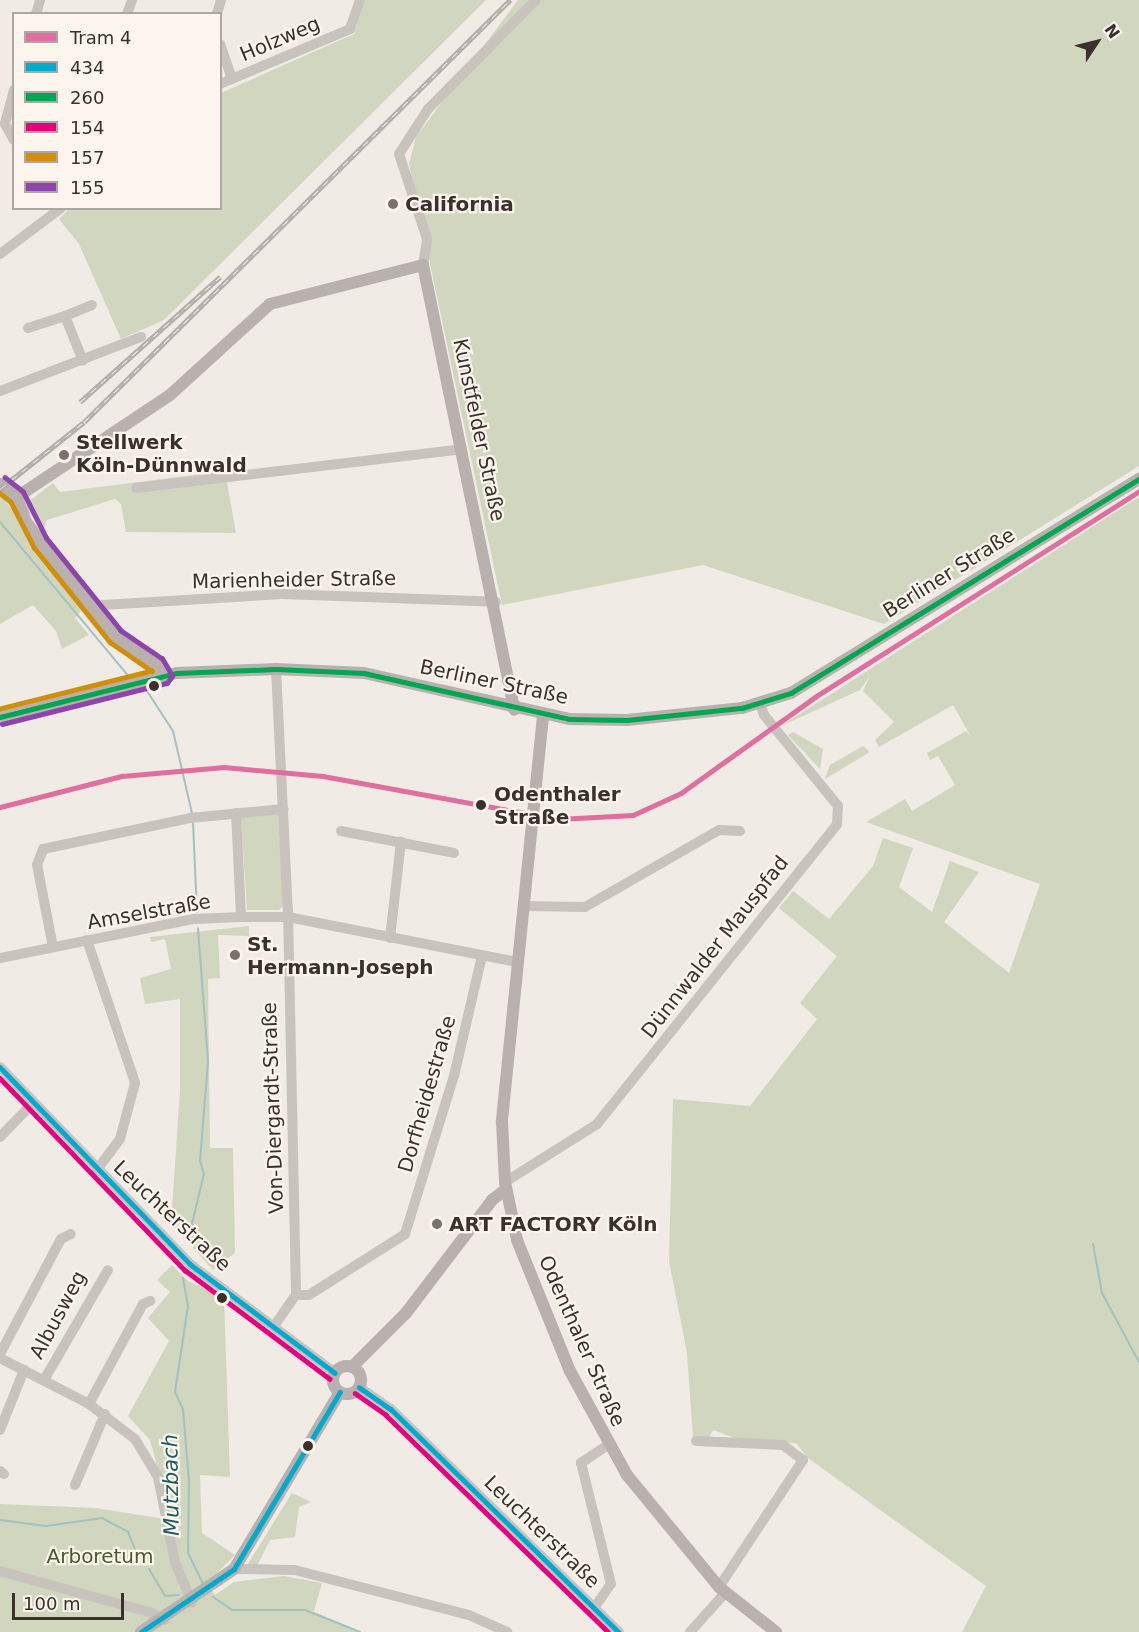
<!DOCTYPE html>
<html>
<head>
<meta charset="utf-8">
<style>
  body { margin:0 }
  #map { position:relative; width:1139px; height:1632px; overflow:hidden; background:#f0ebe5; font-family:"DejaVu Sans",sans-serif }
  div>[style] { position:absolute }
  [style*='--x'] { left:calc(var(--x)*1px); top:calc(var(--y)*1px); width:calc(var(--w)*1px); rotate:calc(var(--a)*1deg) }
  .green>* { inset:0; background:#d1d6bf }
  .stream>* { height:2px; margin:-1px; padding:0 1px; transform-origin:1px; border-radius:1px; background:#a1c2c1 }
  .minor>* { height:10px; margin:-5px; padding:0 5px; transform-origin:5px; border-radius:5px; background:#c9c3be }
  .major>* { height:12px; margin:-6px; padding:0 6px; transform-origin:6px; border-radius:6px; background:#b8b1ad }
  .major>.ring { margin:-6px; padding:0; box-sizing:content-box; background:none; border:12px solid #b8b1ad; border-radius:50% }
  .rail>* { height:4.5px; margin-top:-2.25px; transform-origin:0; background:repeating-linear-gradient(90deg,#fbf5ee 0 7px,#b1aca8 0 14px); box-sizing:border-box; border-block:2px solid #b1aca8 }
  .bus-1>* { height:4.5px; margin:-2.25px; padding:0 2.25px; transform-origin:2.25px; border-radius:2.25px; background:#00a9ce }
  .bus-2>* { height:4.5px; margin:-2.25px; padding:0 2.25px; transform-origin:2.25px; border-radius:2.25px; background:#00a651 }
  .bus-3>* { height:4.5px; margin:-2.25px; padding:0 2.25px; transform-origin:2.25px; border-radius:2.25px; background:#e5007d }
  .bus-4>* { height:4.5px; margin:-2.25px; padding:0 2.25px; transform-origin:2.25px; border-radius:2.25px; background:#d18e09 }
  .bus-5>* { height:4.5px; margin:-2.25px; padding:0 2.25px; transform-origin:2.25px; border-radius:2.25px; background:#8e44ad }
  .tram-1>* { height:4.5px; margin:-2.25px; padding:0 2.25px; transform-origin:2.25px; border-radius:2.25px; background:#e06e9f }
  .dots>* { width:16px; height:16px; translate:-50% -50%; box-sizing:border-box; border:3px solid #fbf5ee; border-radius:50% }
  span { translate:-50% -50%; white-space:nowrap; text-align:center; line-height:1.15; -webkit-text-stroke:4.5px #fbf5ee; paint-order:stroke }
  .street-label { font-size:20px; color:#3b302b }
  .poi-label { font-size:20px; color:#3b302b; font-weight:700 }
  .left { translate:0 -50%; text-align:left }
  .stop-label { font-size:20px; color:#3b302b; font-weight:700 }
  .park-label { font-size:20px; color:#4a5a2e }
  .water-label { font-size:21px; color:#1f5a5e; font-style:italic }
  .legend { position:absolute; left:12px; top:12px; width:210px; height:198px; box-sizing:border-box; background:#fbf5ee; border:2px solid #aea6a0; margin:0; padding:8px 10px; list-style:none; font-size:18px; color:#3b302b }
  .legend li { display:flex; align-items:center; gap:12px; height:30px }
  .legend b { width:30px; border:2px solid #aea6a0 }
  .north { position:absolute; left:1067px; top:12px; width:60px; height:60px; -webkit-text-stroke:4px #fbf5ee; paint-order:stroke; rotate:55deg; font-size:16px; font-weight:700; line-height:24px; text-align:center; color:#3b302b }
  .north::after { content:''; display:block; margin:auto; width:21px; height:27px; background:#3b302b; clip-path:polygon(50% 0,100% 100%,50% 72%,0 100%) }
  .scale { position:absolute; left:12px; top:1593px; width:112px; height:27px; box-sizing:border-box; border:3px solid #3b302b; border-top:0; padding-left:8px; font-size:18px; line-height:21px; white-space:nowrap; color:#3b302b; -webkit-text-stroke:4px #fbf5ee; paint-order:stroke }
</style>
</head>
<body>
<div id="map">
  <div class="green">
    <div style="clip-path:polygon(365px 0,486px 0,164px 320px,121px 339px,79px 244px,59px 219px,69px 209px,220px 208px,221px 93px,354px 34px)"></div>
    <div style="clip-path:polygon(518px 0,1139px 0,1139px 466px,884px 624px,703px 565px,502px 605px,409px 164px,416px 137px)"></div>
    <div style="clip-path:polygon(225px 471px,236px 533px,126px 532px,121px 504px,115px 499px,47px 520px,44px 529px,26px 510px,28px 502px,53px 483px,60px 492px)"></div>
    <div style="clip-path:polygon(0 494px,85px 606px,75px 618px,89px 635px,62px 649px,56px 631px,33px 605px,0 624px)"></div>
    <div style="clip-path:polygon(1139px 497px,1139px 1632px,962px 1632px,986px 1586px,808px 1458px,796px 1443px,737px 1439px,713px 1430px,708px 1439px,693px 1438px,687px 1353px,669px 1261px,673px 1099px,750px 1106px,817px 1019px,800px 1003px,837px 956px,779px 908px,793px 891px,829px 919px,873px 866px,883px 838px,913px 848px,899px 887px,932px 912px,950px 861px,979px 872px,944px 922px,1009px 973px,1040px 884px,866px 822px,905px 799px,912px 811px,955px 785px,938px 756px,930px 760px,927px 753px,966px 731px,971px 737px,953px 705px,879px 747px,875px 740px,894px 722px,863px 691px,870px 676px,860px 690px,781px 726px)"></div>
    <div style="clip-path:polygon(793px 732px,823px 749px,820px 769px,788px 735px)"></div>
    <div style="clip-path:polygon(863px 746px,870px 752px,825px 779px,830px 765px)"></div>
    <div style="clip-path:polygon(278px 814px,284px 905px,279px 910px,247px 910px,241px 818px)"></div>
    <div style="clip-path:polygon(249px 926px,249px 936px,218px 935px,220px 978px,208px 979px,210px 1148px,233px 1148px,235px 1253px,213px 1270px,171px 1223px,180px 1091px,180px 999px,145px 1004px,140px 978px,171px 969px,165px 939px,151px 942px,150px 937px)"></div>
    <div style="clip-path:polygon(172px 1265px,188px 1281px,224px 1298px,230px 1477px,200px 1475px,202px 1533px,235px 1555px,207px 1583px,215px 1595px,234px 1582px,284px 1576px,322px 1583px,314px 1611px,310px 1610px,362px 1632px,0 1632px,0 1504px,95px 1508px,172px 1520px,150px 1440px,128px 1416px,169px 1341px,148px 1318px,170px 1292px,157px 1280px)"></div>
    <div style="clip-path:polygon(292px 1493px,311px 1502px,299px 1507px,295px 1537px,270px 1540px,256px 1568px,246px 1567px)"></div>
  </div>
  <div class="stream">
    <div style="--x:0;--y:522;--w:204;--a:50.2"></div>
    <div style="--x:147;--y:691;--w:48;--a:57"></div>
    <div style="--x:173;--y:731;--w:84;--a:77"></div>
    <div style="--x:193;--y:822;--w:90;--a:87.5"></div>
    <div style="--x:188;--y:1240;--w:68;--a:-76.4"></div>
    <div style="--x:204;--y:1174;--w:14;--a:-107"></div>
    <div style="--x:200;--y:1161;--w:100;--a:-85.4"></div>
    <div style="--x:208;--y:1061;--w:133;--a:-94.3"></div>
    <div style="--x:1093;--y:1244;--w:50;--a:79.6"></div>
    <div style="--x:1102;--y:1293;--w:78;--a:61.8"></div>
    <div style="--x:183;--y:1278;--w:28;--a:80"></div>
    <div style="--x:188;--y:1306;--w:87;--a:98.6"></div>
    <div style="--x:175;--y:1392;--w:19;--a:65"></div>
    <div style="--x:183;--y:1409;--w:73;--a:85.3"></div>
    <div style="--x:189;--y:1482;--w:71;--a:90.8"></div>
    <div style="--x:188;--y:1553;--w:34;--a:64"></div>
    <div style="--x:0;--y:1520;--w:46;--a:7.4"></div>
    <div style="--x:46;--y:1526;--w:57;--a:-8.1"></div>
    <div style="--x:102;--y:1518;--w:30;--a:28"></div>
    <div style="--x:128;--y:1532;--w:29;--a:68"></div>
    <div style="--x:149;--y:1569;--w:31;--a:59"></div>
    <div style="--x:165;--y:1596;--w:14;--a:-4"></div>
    <div style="--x:213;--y:1597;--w:23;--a:34"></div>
    <div style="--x:232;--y:1610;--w:73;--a:0"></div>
    <div style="--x:305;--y:1610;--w:59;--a:21.8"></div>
  </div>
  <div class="minor">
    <div style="--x:36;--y:14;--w:15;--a:-74"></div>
    <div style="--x:127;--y:14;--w:15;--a:-70"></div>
    <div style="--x:217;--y:14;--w:15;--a:-74"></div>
    <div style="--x:220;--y:44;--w:37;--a:71"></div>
    <div style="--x:220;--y:84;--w:141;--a:-22.9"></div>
    <div style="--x:350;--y:29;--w:31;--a:-71"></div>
    <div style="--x:14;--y:90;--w:35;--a:105"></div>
    <div style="--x:5;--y:124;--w:18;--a:61"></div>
    <div style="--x:0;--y:254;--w:76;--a:-37"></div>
    <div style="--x:423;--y:265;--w:26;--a:-81"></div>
    <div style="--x:427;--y:239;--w:89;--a:-108.2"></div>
    <div style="--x:399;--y:154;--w:54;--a:-57.2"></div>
    <div style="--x:428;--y:109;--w:153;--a:-45.3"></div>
    <div style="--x:65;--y:316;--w:29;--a:-22"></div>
    <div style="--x:28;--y:328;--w:39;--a:-18"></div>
    <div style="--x:65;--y:316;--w:48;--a:68.2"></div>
    <div style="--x:0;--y:391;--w:151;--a:-21"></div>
    <div style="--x:136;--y:488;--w:328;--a:-6.8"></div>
    <div style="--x:94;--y:611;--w:11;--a:-34"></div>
    <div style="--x:103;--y:605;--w:179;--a:-3.5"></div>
    <div style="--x:282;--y:594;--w:214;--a:2.1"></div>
    <div style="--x:276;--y:669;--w:242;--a:87.2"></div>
    <div style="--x:288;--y:911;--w:384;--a:88.8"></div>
    <div style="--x:236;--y:813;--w:104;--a:87.2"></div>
    <div style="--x:341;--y:831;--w:115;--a:11"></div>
    <div style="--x:524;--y:906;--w:61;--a:0.9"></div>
    <div style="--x:585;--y:907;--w:155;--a:-29.9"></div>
    <div style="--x:719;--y:830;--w:21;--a:3"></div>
    <div style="--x:390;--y:938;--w:97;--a:-83.5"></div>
    <div style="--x:87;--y:940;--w:151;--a:71.4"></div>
    <div style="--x:135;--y:1083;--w:58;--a:105"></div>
    <div style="--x:120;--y:1139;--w:39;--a:127"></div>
    <div style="--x:53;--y:947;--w:84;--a:-101"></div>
    <div style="--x:37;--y:865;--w:17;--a:-69"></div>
    <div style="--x:43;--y:849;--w:150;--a:-11.9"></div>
    <div style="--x:190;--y:818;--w:94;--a:-5.5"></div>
    <div style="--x:0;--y:958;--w:198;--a:-11.4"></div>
    <div style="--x:194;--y:919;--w:47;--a:-2.4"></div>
    <div style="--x:241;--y:917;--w:47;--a:0"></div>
    <div style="--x:288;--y:917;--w:234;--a:11.1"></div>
    <div style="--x:0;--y:1067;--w:274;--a:46"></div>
    <div style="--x:190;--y:1264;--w:181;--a:36.9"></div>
    <div style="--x:0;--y:1137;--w:47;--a:-45.9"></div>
    <div style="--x:505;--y:1182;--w:109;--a:-32.2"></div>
    <div style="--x:597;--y:1124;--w:384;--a:-51.3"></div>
    <div style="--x:837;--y:824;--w:18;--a:-87"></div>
    <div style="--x:838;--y:806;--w:117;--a:-129.1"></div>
    <div style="--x:764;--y:715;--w:12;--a:-110"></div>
    <div style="--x:274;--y:1326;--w:38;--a:-55"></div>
    <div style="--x:296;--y:1295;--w:13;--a:0"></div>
    <div style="--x:309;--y:1295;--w:114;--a:-32.4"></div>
    <div style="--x:405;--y:1234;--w:165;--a:-72.8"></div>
    <div style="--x:454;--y:1076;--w:123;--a:-76.9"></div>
    <div style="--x:0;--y:1354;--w:130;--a:-62.1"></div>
    <div style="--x:61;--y:1239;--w:11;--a:-27"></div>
    <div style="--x:0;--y:1358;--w:100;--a:27.3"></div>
    <div style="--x:89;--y:1404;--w:58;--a:37.3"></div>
    <div style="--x:135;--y:1439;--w:44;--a:58.8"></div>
    <div style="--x:158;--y:1477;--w:87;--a:78.7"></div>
    <div style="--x:175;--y:1562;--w:44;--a:67.5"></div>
    <div style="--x:44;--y:1380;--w:127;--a:-59.8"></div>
    <div style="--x:359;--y:1387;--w:39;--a:35"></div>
    <div style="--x:391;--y:1409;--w:319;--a:44.4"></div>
    <div style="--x:89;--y:1404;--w:114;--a:-61.6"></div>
    <div style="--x:143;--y:1304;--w:8;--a:-23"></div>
    <div style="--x:0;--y:1430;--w:65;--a:-68.2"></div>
    <div style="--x:696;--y:1441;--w:87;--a:2.6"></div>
    <div style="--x:783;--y:1445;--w:25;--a:37"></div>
    <div style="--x:803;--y:1460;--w:152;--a:123.5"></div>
    <div style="--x:0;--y:1471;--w:5;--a:37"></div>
    <div style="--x:75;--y:1485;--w:77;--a:-67.1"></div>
    <div style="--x:234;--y:1569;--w:61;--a:0.9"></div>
    <div style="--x:295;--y:1570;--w:180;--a:14.5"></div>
    <div style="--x:469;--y:1615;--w:42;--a:24.1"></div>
    <div style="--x:0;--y:1571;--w:158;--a:15.4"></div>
    <div style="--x:152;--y:1613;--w:14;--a:30"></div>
    <div style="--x:594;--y:1608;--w:29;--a:-55"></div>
    <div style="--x:611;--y:1584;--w:125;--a:-103.9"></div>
    <div style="--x:581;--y:1463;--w:32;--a:-34"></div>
    <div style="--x:690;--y:1632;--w:52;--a:-48.1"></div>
  </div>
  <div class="major">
    <div style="--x:0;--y:484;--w:21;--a:37"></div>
    <div style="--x:17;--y:497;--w:184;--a:-33.7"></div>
    <div style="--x:170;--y:395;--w:135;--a:-42.3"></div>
    <div style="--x:270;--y:304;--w:158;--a:-14.3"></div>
    <div style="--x:423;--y:265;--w:454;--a:78.4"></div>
    <div style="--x:17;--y:497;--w:27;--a:70"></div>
    <div style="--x:26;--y:522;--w:112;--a:52.6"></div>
    <div style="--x:94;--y:611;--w:34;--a:50"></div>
    <div style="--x:116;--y:637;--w:50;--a:34.3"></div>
    <div style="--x:157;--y:665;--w:14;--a:54"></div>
    <div style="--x:543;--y:716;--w:408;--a:95.8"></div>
    <div style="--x:502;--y:1122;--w:60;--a:87.1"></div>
    <div style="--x:505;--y:1182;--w:59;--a:78.3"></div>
    <div style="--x:517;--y:1240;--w:141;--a:68"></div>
    <div style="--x:570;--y:1371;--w:119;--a:61.3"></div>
    <div style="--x:627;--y:1475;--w:145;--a:50.6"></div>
    <div style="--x:719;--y:1587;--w:73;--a:38.3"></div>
    <div style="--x:0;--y:717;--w:182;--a:-14"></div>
    <div style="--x:177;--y:673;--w:99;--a:-2.3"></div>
    <div style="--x:276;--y:669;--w:88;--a:2.6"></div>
    <div style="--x:364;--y:673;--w:210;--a:12.6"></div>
    <div style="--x:569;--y:719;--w:58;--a:1"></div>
    <div style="--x:627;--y:720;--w:116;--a:-6"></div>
    <div style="--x:742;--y:708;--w:51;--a:-17"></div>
    <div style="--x:791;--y:693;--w:409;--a:-31.6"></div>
    <div class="ring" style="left:333px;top:1366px;width:16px;height:16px"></div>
    <div style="--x:352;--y:1367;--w:76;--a:-45"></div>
    <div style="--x:406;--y:1313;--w:142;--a:-52.7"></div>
    <div style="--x:492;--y:1200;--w:18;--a:-38"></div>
    <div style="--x:141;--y:1632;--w:112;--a:-34.1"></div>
    <div style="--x:234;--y:1569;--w:206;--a:-59.1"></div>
  </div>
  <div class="rail">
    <div style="--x:80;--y:402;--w:188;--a:-41.8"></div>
    <div style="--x:0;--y:489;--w:107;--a:-38.6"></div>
    <div style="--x:84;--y:422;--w:600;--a:-44.73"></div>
  </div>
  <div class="bus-1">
    <div style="--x:0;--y:1067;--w:274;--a:46"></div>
    <div style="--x:190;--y:1264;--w:181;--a:36.9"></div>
    <div style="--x:359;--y:1387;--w:39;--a:35"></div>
    <div style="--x:391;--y:1409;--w:319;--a:44.4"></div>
    <div style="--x:141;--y:1632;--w:112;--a:-34.1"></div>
    <div style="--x:234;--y:1569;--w:206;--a:-59.1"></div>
  </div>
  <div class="bus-2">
    <div style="--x:0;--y:717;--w:182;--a:-14"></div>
    <div style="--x:177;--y:673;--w:99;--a:-2.3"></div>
    <div style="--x:276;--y:669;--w:88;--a:2.6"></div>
    <div style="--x:364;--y:673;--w:210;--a:12.6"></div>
    <div style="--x:569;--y:719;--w:58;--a:1"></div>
    <div style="--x:627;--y:720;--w:116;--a:-6"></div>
    <div style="--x:742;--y:708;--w:51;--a:-17"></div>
    <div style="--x:791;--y:693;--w:409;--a:-31.6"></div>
  </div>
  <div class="bus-3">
    <div style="--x:0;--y:1078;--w:267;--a:46.1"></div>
    <div style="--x:185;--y:1270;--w:181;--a:36.9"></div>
    <div style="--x:355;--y:1393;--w:38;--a:35"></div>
    <div style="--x:386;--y:1415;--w:310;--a:44.3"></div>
  </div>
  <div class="bus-4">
    <div style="--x:0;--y:493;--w:14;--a:39"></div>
    <div style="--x:11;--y:502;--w:51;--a:62.9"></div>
    <div style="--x:34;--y:547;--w:122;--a:51.3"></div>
    <div style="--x:110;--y:642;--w:51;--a:34.6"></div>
    <div style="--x:152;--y:671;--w:157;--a:166"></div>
  </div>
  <div class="bus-5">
    <div style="--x:2;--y:724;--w:170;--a:-14"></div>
    <div style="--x:167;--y:683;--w:9;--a:-54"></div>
    <div style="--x:172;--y:676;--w:20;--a:-120"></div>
    <div style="--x:162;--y:659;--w:50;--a:-145.7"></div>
    <div style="--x:121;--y:631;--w:119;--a:-128.9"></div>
    <div style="--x:46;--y:538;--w:51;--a:-116.6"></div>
    <div style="--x:23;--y:492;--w:23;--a:-142"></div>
  </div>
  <div class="tram-1">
    <div style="--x:0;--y:807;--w:126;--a:-14.3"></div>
    <div style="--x:122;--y:776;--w:102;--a:-5"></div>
    <div style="--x:224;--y:767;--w:99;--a:5.2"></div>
    <div style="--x:323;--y:776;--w:239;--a:10.4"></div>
    <div style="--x:558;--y:819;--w:75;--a:-3.1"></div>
    <div style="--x:633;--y:815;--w:53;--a:-24.6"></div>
    <div style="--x:681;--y:793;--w:165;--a:-35.6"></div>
    <div style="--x:815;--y:697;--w:384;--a:-32.4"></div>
  </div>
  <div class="dots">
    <div style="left:393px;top:204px;background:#7a716c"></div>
    <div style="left:64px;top:455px;background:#7a716c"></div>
    <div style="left:154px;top:686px;background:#3b302b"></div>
    <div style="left:481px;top:805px;background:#3b302b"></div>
    <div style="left:235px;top:955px;background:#7a716c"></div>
    <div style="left:437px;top:1224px;background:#7a716c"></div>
    <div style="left:222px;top:1298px;background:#3b302b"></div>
    <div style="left:308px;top:1446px;background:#3b302b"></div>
  </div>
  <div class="street-label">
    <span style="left:280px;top:39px;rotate:-23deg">Holzweg</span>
    <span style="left:479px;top:430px;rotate:78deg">Kunstfelder Straße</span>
    <span style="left:949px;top:573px;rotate:-32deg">Berliner Straße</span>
    <span style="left:294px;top:580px;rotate:-1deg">Marienheider Straße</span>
    <span style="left:494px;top:682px;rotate:12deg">Berliner Straße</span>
    <span style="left:149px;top:912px;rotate:-10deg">Amselstraße</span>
    <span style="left:715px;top:947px;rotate:-52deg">Dünnwalder Mauspfad</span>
    <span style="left:427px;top:1094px;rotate:-74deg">Dorfheidestraße</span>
    <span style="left:273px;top:1108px;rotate:-92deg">Von-Diergardt-Straße</span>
    <span style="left:172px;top:1216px;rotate:43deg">Leuchterstraße</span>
    <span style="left:58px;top:1315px;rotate:-62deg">Albusweg</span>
    <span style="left:582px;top:1341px;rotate:66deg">Odenthaler Straße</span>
    <span style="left:542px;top:1532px;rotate:44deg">Leuchterstraße</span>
  </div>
  <div class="poi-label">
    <span class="left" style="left:405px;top:204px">California</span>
    <span class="left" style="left:76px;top:454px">Stellwerk<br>Köln-Dünnwald</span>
    <span class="left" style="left:247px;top:956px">St.<br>Hermann-Joseph</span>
    <span class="left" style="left:449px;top:1224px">ART FACTORY Köln</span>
  </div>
  <div class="stop-label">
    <span class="left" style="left:494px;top:806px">Odenthaler<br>Straße</span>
  </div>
  <div class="park-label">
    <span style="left:100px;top:1556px">Arboretum</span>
  </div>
  <div class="water-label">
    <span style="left:171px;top:1485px;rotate:-91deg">Mutzbach</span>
  </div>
  <ul class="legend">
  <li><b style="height:8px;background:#e06e9f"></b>Tram 4</li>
  <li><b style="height:8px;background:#00a9ce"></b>434</li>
  <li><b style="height:8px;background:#00a651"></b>260</li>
  <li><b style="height:8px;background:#e5007d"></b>154</li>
  <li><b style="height:8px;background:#d18e09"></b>157</li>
  <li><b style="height:8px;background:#8e44ad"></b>155</li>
  </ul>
  <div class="north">N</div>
  <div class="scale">100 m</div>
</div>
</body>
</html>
